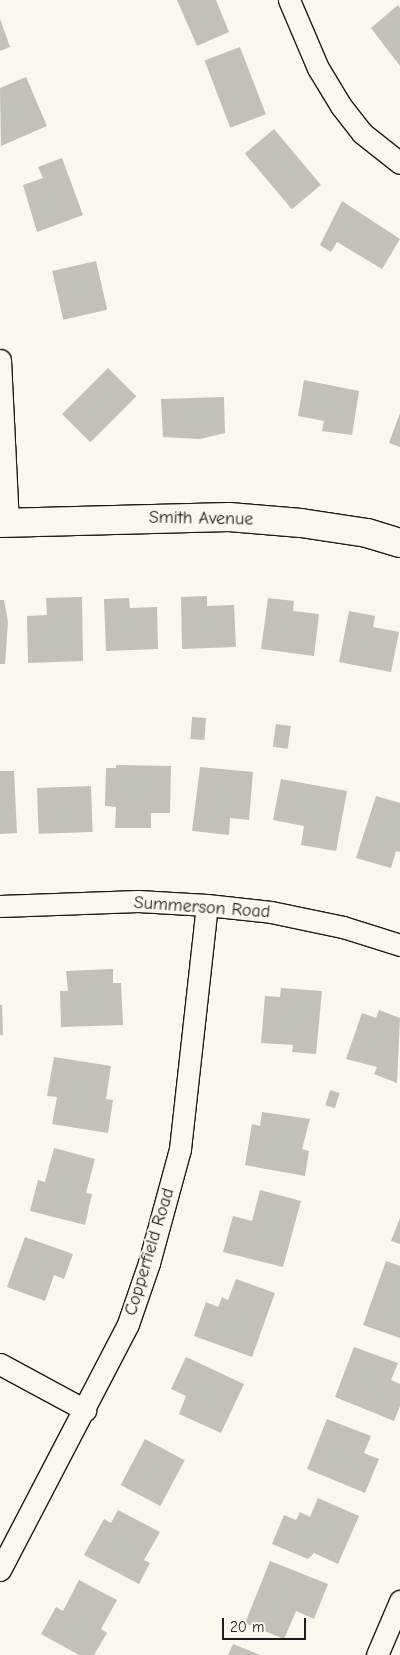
<!DOCTYPE html>
<html>
<head>
<meta charset="utf-8">
<style>
  body { margin:0 }
  #map { position:relative; width:400px; height:1655px; overflow:hidden; background:#fbf7ec; font-family:"Comic Neue",sans-serif }
  div>[style] { position:absolute }
  [style*='--x'] { left:calc(var(--x)*1px); top:calc(var(--y)*1px); width:calc(var(--w)*1px); rotate:calc(var(--a)*1deg) }
  .building>* { inset:0; background:#c3c0b8; transform-origin:0 0 }
  .roads { filter:drop-shadow(1px 0 #1c1c1c) drop-shadow(-1px 0 #1c1c1c) drop-shadow(0 1px #1c1c1c) drop-shadow(0 -1px #1c1c1c) }
  .street>* { height:21px; margin:-10.5px; padding:0 10.5px; transform-origin:10.5px; border-radius:10.5px; background:#fbf7ec }
  .secondary>* { height:28px; margin:-14px; padding:0 14px; transform-origin:14px; border-radius:14px; background:#fbf7ec }
  span { translate:-50% -50%; white-space:nowrap; text-align:center; line-height:1.15; -webkit-text-stroke:4px #fbf7ec; paint-order:stroke }
  .street-label { font-size:18px; color:#1c1c1c }
  .scale { position:absolute; left:222px; top:1618px; width:84px; height:22px; box-sizing:border-box; border:2px solid #1c1c1c; border-top:0; padding-left:6px; font-size:15px; line-height:18px; white-space:nowrap; color:#1c1c1c; -webkit-text-stroke:4px #fbf7ec; paint-order:stroke }
</style>
</head>
<body>
<div id="map">
  <div class="building">
    <div style="clip-path:polygon(177px 0,216px 0,229px 32px,197px 46px)"></div>
    <div style="clip-path:polygon(398px 5px,400px 8px,400px 66px,371px 28px)"></div>
    <div style="clip-path:polygon(0 19px,10px 47px,0 51px)"></div>
    <div style="left:240px;top:47px;width:72px;height:38px;rotate:69deg"></div>
    <div style="clip-path:polygon(26px 77px,47px 126px,1px 146px,0 88px)"></div>
    <div style="left:274px;top:129px;width:73px;height:38px;rotate:50deg"></div>
    <div style="clip-path:polygon(62px 158px,83px 215px,37px 232px,23px 185px,43px 178px,38px 167px)"></div>
    <div style="clip-path:polygon(342px 201px,400px 239px,382px 269px,337px 242px,331px 252px,320px 245px)"></div>
    <div style="left:96px;top:261px;width:50px;height:45px;rotate:77deg"></div>
    <div style="left:108px;top:368px;width:40px;height:65px;rotate:45deg"></div>
    <div style="clip-path:polygon(304px 380px,359px 391px,352px 435px,322px 431px,324px 421px,298px 416px)"></div>
    <div style="clip-path:polygon(224px 397px,225px 433px,200px 439px,163px 437px,161px 399px)"></div>
    <div style="clip-path:polygon(400px 413px,400px 447px,389px 443px)"></div>
    <div style="clip-path:polygon(207px 596px,207px 606px,234px 605px,236px 647px,182px 649px,181px 597px)"></div>
    <div style="clip-path:polygon(82px 597px,83px 661px,28px 663px,27px 616px,47px 615px,46px 598px)"></div>
    <div style="clip-path:polygon(129px 598px,130px 608px,157px 607px,158px 649px,106px 651px,104px 599px)"></div>
    <div style="clip-path:polygon(268px 598px,294px 601px,293px 611px,319px 614px,314px 656px,261px 649px)"></div>
    <div style="clip-path:polygon(0 600px,4px 600px,8px 622px,5px 664px,0 664px)"></div>
    <div style="clip-path:polygon(349px 611px,375px 616px,373px 627px,399px 632px,391px 672px,339px 662px)"></div>
    <div style="left:192px;top:717px;width:14px;height:22px;rotate:4deg"></div>
    <div style="left:276px;top:724px;width:15px;height:23px;rotate:8deg"></div>
    <div style="clip-path:polygon(116px 765px,171px 766px,170px 813px,151px 813px,151px 828px,115px 828px,116px 807px,105px 806px,106px 768px,116px 768px)"></div>
    <div style="clip-path:polygon(200px 767px,253px 772px,249px 820px,230px 818px,229px 835px,192px 831px)"></div>
    <div style="clip-path:polygon(0 771px,14px 771px,17px 833px,0 834px)"></div>
    <div style="clip-path:polygon(281px 779px,347px 791px,336px 851px,301px 845px,304px 826px,273px 820px)"></div>
    <div style="left:91px;top:786px;width:46px;height:54px;rotate:88deg"></div>
    <div style="clip-path:polygon(376px 796px,400px 803px,400px 852px,396px 851px,391px 868px,356px 858px)"></div>
    <div style="clip-path:polygon(113px 969px,113px 983px,121px 983px,123px 1025px,61px 1027px,60px 991px,68px 991px,66px 971px)"></div>
    <div style="clip-path:polygon(281px 988px,322px 991px,316px 1054px,292px 1052px,293px 1045px,261px 1043px,265px 996px,280px 997px)"></div>
    <div style="clip-path:polygon(0 1005px,2px 1005px,3px 1035px,0 1035px)"></div>
    <div style="clip-path:polygon(379px 1010px,400px 1018px,397px 1083px,374px 1074px,377px 1067px,346px 1059px,362px 1013px,376px 1018px)"></div>
    <div style="clip-path:polygon(54px 1057px,111px 1066px,106px 1099px,113px 1100px,108px 1133px,52px 1124px,57px 1097px,47px 1096px)"></div>
    <div style="left:330px;top:1090px;width:10px;height:16px;rotate:17deg"></div>
    <div style="clip-path:polygon(262px 1112px,310px 1119px,302px 1149px,309px 1151px,305px 1176px,245px 1165px,252px 1124px,260px 1126px)"></div>
    <div style="clip-path:polygon(54px 1148px,95px 1159px,86px 1193px,92px 1194px,85px 1225px,30px 1211px,38px 1180px,45px 1182px)"></div>
    <div style="clip-path:polygon(260px 1190px,301px 1201px,283px 1267px,223px 1252px,233px 1216px,252px 1221px)"></div>
    <div style="clip-path:polygon(400px 1218px,400px 1244px,391px 1241px)"></div>
    <div style="clip-path:polygon(25px 1237px,73px 1254px,64px 1279px,54px 1275px,45px 1301px,7px 1287px)"></div>
    <div style="clip-path:polygon(386px 1261px,400px 1266px,400px 1338px,363px 1325px)"></div>
    <div style="clip-path:polygon(236px 1279px,275px 1293px,252px 1357px,194px 1336px,206px 1302px,218px 1307px,222px 1297px,228px 1300px)"></div>
    <div style="clip-path:polygon(354px 1347px,398px 1363px,391px 1380px,400px 1384px,400px 1406px,394px 1421px,335px 1397px)"></div>
    <div style="clip-path:polygon(186px 1357px,244px 1384px,221px 1433px,179px 1414px,186px 1396px,171px 1389px)"></div>
    <div style="clip-path:polygon(327px 1419px,371px 1436px,364px 1453px,379px 1459px,365px 1493px,307px 1469px)"></div>
    <div style="left:145px;top:1439px;width:45px;height:52px;rotate:28deg"></div>
    <div style="clip-path:polygon(318px 1498px,359px 1516px,338px 1564px,314px 1553px,308px 1559px,272px 1544px,284px 1515px,296px 1520px,300px 1512px,310px 1517px)"></div>
    <div style="clip-path:polygon(118px 1510px,160px 1532px,144px 1560px,150px 1563px,139px 1584px,84px 1555px,104px 1519px,111px 1523px)"></div>
    <div style="clip-path:polygon(270px 1561px,328px 1584px,314px 1619px,296px 1611px,284px 1639px,245px 1623px)"></div>
    <div style="clip-path:polygon(79px 1580px,117px 1600px,101px 1629px,107px 1633px,94px 1655px,79px 1655px,41px 1634px,56px 1607px,63px 1611px)"></div>
    <div style="clip-path:polygon(233px 1644px,260px 1655px,228px 1655px)"></div>
  </div>
  <div class="roads">
    <div class="street">
      <div style="--x:289;--y:0;--w:74;--a:66.9"></div>
      <div style="--x:318;--y:68;--w:44;--a:58.8"></div>
      <div style="--x:341;--y:106;--w:34;--a:52"></div>
      <div style="--x:362;--y:133;--w:48;--a:38.3"></div>
      <div style="--x:0;--y:360;--w:163;--a:87.2"></div>
      <div style="--x:0;--y:906;--w:138;--a:-2.1"></div>
      <div style="--x:138;--y:901;--w:69;--a:3.3"></div>
      <div style="--x:207;--y:905;--w:64;--a:6.2"></div>
      <div style="--x:271;--y:912;--w:74;--a:11.8"></div>
      <div style="--x:343;--y:927;--w:60;--a:17.5"></div>
      <div style="--x:0;--y:1364;--w:97;--a:28.4"></div>
      <div style="--x:0;--y:1570;--w:277;--a:-62.5"></div>
      <div style="--x:128;--y:1324;--w:65;--a:-71"></div>
      <div style="--x:149;--y:1263;--w:118;--a:-74.8"></div>
      <div style="--x:180;--y:1149;--w:245;--a:-83.7"></div>
      <div style="--x:377;--y:1655;--w:59;--a:-66.9"></div>
    </div>
    <div class="secondary">
      <div style="--x:0;--y:523;--w:229;--a:-1.5"></div>
      <div style="--x:229;--y:517;--w:72;--a:4.8"></div>
      <div style="--x:301;--y:523;--w:67;--a:8.6"></div>
      <div style="--x:367;--y:533;--w:34;--a:17"></div>
    </div>
  </div>
  <div class="street-label">
    <span style="left:201px;top:519px;rotate:1deg">Smith Avenue</span>
    <span style="left:202px;top:908px;rotate:4deg">Summerson Road</span>
    <span style="left:150px;top:1252px;rotate:-73deg">Copperfield Road</span>
  </div>
  <div class="scale">20 m</div>
</div>
</body>
</html>
